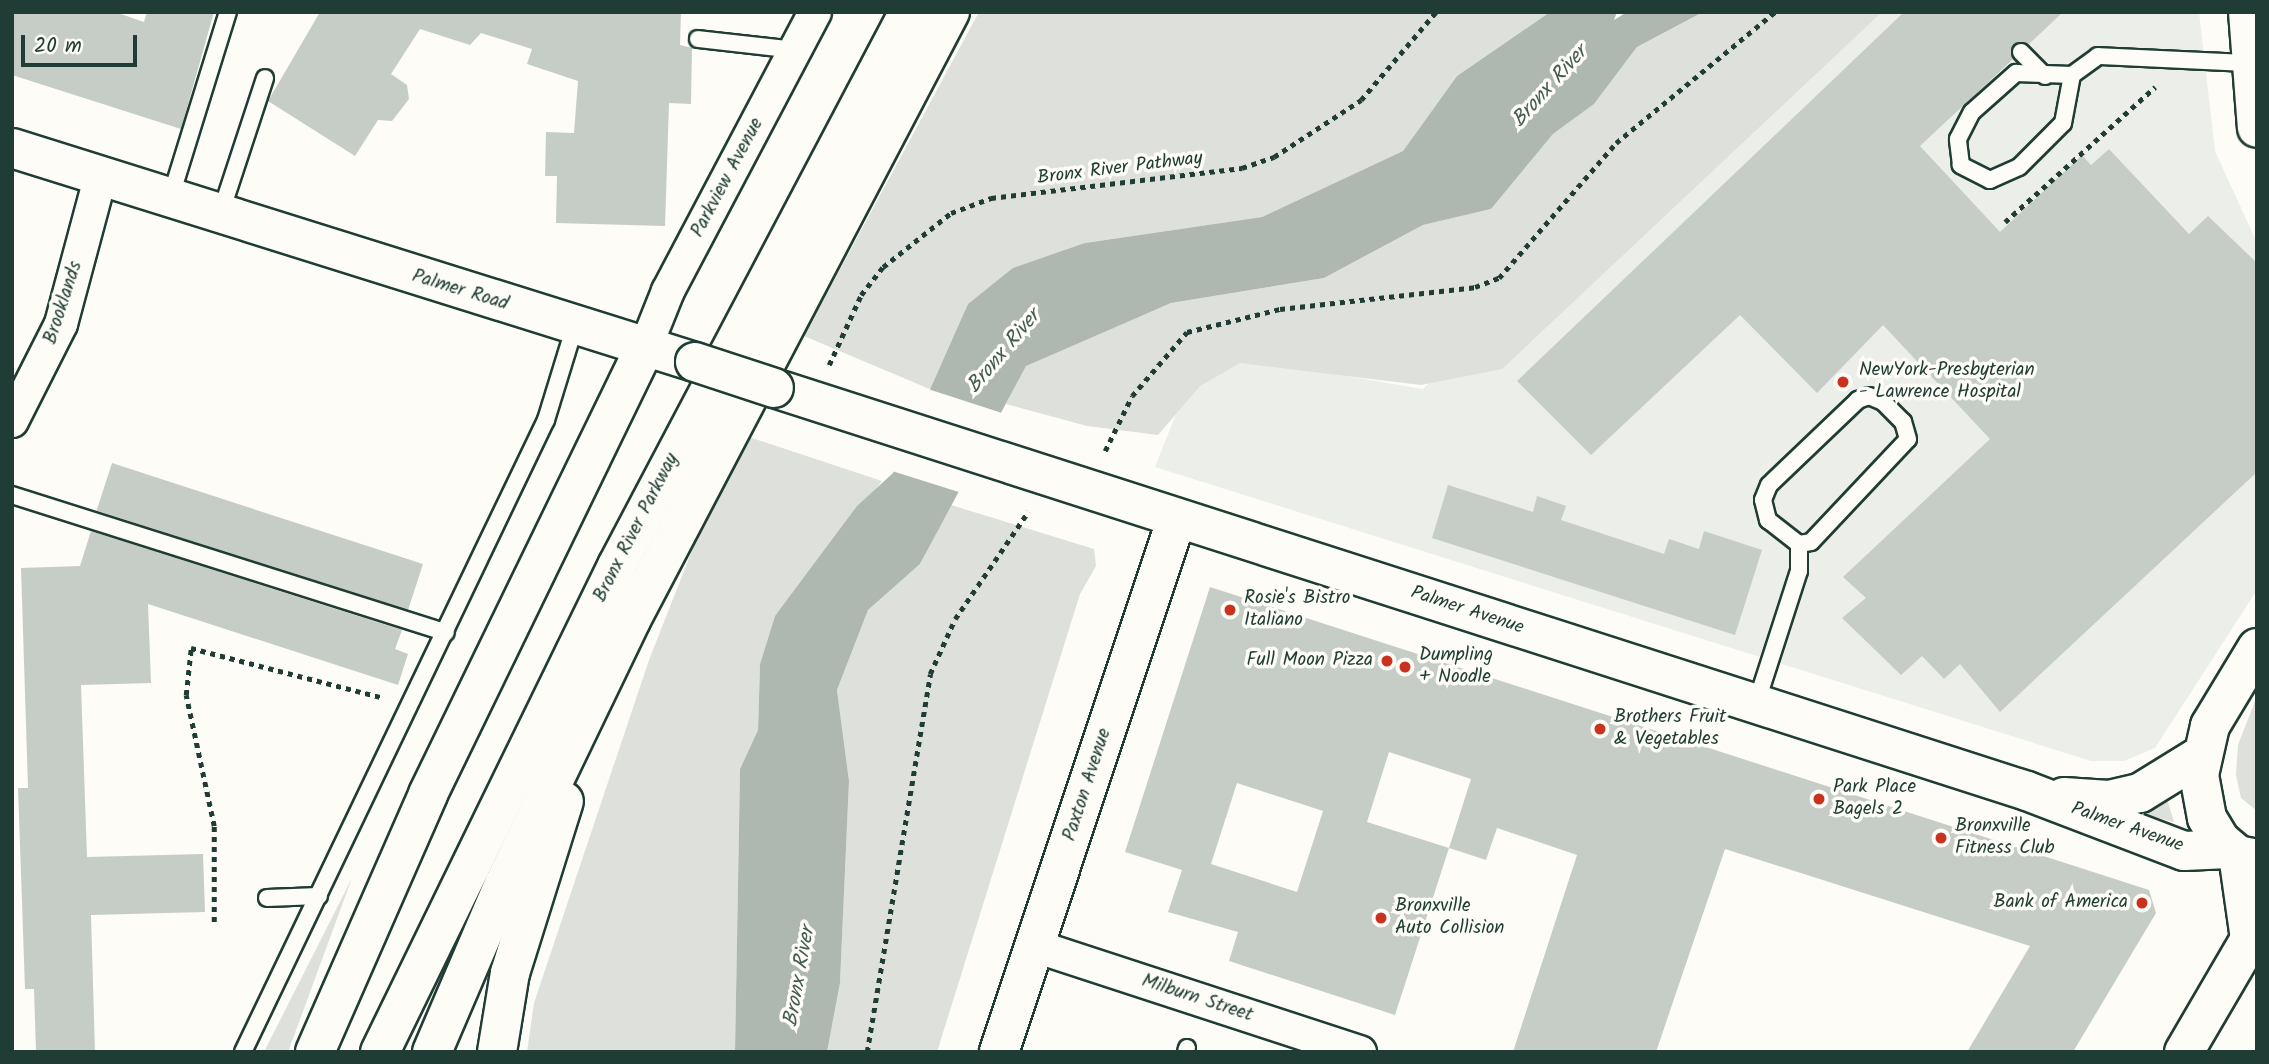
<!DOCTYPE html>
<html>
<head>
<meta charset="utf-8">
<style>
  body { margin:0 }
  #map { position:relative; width:2269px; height:1064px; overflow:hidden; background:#fdfcf7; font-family:Kalam,sans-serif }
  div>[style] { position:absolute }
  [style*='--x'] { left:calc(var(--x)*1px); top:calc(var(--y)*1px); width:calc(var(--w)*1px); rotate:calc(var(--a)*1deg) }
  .built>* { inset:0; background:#eceee9 }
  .green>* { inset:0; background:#dde0db }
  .water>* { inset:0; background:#aeb8b1 }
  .pier>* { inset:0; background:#fdfcf7 }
  .building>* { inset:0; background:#c6cdc7; transform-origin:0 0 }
  .path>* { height:4.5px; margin-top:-2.25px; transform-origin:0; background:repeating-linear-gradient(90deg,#1f3d34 0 5px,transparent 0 10px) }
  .roads { filter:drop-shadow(2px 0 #1f3d34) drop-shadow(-2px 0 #1f3d34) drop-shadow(0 2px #1f3d34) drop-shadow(0 -2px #1f3d34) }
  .service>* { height:16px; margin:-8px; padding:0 8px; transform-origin:8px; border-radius:8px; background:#fdfcf7 }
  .minor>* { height:32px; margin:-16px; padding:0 16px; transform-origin:16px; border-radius:16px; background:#fdfcf7 }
  .tertiary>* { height:38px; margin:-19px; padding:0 19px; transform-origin:19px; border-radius:19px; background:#fdfcf7 }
  .trunk>* { height:38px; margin:-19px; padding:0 19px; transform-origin:19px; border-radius:19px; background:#fdfcf7 }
  .bridges { filter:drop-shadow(2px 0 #1f3d34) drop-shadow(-2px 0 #1f3d34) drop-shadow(0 2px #1f3d34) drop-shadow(0 -2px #1f3d34) }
  .tertiary-bridge>* { height:38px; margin:-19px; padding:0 19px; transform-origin:19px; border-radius:19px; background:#fdfcf7 }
  .dots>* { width:19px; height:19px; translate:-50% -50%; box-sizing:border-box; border:4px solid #fdfcf7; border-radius:50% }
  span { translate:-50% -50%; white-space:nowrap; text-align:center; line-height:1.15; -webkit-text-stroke:7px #fdfcf7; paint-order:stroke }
  .street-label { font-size:19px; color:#1f3d34 }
  .poi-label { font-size:19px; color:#1f3d34 }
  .left { translate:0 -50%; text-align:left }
  .right { translate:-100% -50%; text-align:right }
  .water-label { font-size:21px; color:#435c53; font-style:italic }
  .frame { position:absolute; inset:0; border:14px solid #1f3d34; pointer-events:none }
  .scale { position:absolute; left:21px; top:35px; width:116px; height:32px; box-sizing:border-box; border:4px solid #1f3d34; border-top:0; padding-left:9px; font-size:21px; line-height:24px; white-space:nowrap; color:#1f3d34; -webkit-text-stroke:5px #fdfcf7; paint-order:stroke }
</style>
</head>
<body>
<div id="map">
  <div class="built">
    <div style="clip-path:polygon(1805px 12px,2199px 12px,2215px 151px,2257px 243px,2257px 590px,2155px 748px,2124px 761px,2091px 761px,1155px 467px,1192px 374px,1227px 356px,1423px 389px)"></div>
  </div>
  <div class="green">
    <div style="clip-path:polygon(979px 12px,1550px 12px,1457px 76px,1403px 151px,1262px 217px,1085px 243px,968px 304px,932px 390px,804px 336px)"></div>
    <div style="clip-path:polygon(1703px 12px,1882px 12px,1502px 369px,1421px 385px,1240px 363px,1200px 386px,1158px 435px,1087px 426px,1006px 404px,1026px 365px,1171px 303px,1324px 278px,1423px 225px,1491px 209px,1553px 134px,1594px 104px,1637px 47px)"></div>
    <div style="clip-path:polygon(749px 437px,882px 481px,775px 616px,760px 664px,758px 730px,740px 769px,735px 1052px,527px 1052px,534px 1003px,649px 660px,695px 543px)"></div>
    <div style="clip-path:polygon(951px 505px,1094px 549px,1096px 566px,1080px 594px,937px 1052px,827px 1052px,840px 983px,849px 781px,837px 690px,868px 610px,920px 564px)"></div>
    <div style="clip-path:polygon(2257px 696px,2257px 811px,2241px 798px,2236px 775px,2238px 745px)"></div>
    <div style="clip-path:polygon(2165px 792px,2174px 822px,2128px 810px)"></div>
    <div style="clip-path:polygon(352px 878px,288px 1052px,264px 1052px)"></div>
  </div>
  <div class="water">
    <div style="clip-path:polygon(1550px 12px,1617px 12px,1614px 20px,1627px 12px,1703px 12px,1637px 47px,1594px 104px,1553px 134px,1491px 209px,1423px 225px,1324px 278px,1171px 303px,1026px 366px,920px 564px,868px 610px,837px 690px,849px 781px,840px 983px,827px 1052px,735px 1052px,740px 769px,758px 730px,760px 664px,775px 616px,857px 506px,893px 473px,968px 304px,1013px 268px,1085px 243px,1262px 217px,1403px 151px,1457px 76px)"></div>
  </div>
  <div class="pier">
    <div style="clip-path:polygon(928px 389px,1005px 414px,962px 493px,892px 471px)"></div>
  </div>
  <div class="building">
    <div style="clip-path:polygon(12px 12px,115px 12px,144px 22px,147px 12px,214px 12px,181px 129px,12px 75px)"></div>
    <div style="clip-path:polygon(320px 12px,681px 12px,680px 45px,692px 48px,691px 104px,669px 103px,665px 226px,556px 223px,557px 176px,545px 176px,546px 132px,574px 133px,578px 81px,527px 64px,532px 49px,481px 33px,470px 45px,420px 29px,391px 74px,407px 85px,409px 99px,392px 121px,378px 120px,355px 156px,268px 101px)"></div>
    <div style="clip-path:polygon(1904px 12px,2063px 12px,2028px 45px,2014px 44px,2013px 59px,1920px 146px,2000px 232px,2082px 155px,2091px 165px,2109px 149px,2189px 234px,2208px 216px,2257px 263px,2257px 472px,2000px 712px,1960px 664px,1944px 679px,1922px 656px,1901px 675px,1842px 618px,1866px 598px,1843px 577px,1990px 439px,1883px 325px,1817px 393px,1740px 315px,1591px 455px,1517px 381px)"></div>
    <div style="left:112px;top:463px;width:327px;height:50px;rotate:18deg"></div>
    <div style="clip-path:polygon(1448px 485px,1533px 512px,1537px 496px,1566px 506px,1561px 520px,1664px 554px,1669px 539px,1699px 549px,1704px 531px,1762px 550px,1735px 635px,1432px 538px)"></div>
    <div style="clip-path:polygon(91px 531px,402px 630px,395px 649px,408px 654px,398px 685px,148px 604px,151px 683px,81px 685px,87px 857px,203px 854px,205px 912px,91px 915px,95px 1052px,36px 1052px,34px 989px,25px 989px,18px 788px,28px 788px,21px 568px,80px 566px)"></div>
    <div style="clip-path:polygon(evenodd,1210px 587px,2149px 890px,2156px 913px,2073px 1052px,1967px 1052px,2030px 946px,1725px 849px,1656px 1052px,1513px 1052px,1577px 855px,1497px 828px,1486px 860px,1449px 848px,1395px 1015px,1229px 961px,1238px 932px,1168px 912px,1182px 870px,1125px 852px,1210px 587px,1389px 752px,1471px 779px,1449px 848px,1367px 822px,1389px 752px,1210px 587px,1237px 783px,1323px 811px,1297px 892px,1211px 864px,1237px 783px)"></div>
  </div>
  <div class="path">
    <div style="--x:2005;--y:222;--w:202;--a:-42"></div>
    <div style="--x:829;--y:365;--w:77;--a:-65.4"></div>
    <div style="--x:861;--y:295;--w:36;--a:-52"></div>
    <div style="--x:883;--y:267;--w:87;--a:-38.5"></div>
    <div style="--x:951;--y:213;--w:43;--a:-20.6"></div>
    <div style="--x:991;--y:198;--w:253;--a:-6.8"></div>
    <div style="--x:1242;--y:168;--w:34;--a:-19"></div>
    <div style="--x:1274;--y:157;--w:104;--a:-33.2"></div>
    <div style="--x:1361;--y:100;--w:116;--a:-49.6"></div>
    <div style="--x:1105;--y:451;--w:61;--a:-63.9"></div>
    <div style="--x:1132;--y:396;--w:84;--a:-49.3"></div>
    <div style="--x:1187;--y:332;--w:96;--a:-13.9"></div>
    <div style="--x:1280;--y:309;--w:196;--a:-6.4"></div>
    <div style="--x:1475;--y:287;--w:26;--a:-21"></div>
    <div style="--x:1499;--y:278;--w:179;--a:-49.1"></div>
    <div style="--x:1616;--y:143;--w:206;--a:-39.5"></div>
    <div style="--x:214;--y:922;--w:96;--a:-90"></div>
    <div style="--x:214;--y:826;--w:134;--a:-102.1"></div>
    <div style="--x:186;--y:695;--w:47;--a:-83.9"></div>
    <div style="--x:191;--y:648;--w:199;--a:14.5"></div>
    <div style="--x:867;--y:1052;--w:383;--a:-80.5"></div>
    <div style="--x:930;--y:674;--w:60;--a:-65.6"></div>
    <div style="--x:955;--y:619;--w:130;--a:-55.7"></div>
  </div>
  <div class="roads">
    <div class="service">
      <div style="--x:698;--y:39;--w:99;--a:6.4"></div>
      <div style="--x:2021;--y:52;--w:34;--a:45"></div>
      <div style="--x:2072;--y:75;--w:49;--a:100.6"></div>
      <div style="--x:2063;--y:123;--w:62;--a:135"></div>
      <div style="--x:2019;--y:167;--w:32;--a:156"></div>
      <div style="--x:1990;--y:180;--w:33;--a:-153"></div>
      <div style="--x:1961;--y:165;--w:26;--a:-97"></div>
      <div style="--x:1958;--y:139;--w:30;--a:-63"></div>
      <div style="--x:1972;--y:112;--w:59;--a:-41.6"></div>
      <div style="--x:2016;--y:73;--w:56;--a:2"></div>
      <div style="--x:2072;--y:75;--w:32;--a:-36"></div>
      <div style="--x:2098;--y:56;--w:151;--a:2.7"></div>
      <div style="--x:170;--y:199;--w:196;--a:-72.8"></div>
      <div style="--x:220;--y:215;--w:144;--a:-71.8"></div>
      <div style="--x:12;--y:495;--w:455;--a:17.6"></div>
      <div style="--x:1756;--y:704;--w:140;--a:-72.1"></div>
      <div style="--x:1799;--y:571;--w:27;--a:-90"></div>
      <div style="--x:1799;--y:544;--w:12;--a:-9"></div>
      <div style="--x:1811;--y:542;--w:141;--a:-46.7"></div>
      <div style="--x:1908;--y:439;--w:18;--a:-106"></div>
      <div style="--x:1903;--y:422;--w:28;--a:-135"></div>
      <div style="--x:1883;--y:402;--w:15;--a:-157"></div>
      <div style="--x:1869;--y:396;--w:12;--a:160"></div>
      <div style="--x:1858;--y:400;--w:123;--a:136.3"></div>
      <div style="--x:1769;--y:485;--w:16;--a:112"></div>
      <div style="--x:1763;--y:500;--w:21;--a:76"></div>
      <div style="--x:1768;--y:520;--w:39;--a:38"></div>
      <div style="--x:267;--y:898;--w:52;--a:-2.2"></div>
      <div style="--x:243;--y:1052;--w:701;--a:-64.39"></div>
      <div style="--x:546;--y:420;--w:98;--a:-72.9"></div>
      <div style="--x:1186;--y:1052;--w:4;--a:-76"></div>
    </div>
    <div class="minor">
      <div style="--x:646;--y:346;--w:59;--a:-68.2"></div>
      <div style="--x:668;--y:291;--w:315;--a:-62.2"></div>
      <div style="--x:12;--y:421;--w:109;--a:-63.2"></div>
      <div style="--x:61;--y:324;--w:151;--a:-75"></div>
      <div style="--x:1035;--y:946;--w:342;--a:18.1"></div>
    </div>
    <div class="tertiary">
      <div style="--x:2248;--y:12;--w:116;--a:85.6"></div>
      <div style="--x:12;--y:148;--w:716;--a:17.4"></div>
      <div style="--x:774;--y:388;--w:1316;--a:17.83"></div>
      <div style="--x:2027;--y:791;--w:168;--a:20.9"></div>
      <div style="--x:2184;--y:851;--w:45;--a:-2.5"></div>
      <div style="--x:2257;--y:648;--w:91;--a:121.1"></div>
      <div style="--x:2210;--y:726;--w:50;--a:102.7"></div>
      <div style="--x:2199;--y:775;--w:44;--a:79.5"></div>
      <div style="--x:2207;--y:818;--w:26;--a:59"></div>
      <div style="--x:2220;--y:840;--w:23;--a:40"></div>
      <div style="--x:2238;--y:855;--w:19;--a:12"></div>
      <div style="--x:2064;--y:797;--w:45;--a:3.8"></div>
      <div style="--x:2109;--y:800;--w:32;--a:-13"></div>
      <div style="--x:2140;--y:793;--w:70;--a:-31.7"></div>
      <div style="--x:999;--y:1052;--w:563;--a:-71.57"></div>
      <div style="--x:2184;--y:1052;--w:131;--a:-59.7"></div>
      <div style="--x:2250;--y:939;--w:85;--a:-98.1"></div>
    </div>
    <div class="trunk">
      <div style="--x:315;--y:1052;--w:282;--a:-66.3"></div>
      <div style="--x:428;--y:794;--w:498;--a:-64.1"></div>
      <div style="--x:380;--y:1052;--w:541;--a:-64"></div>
      <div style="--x:617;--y:566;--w:626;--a:-62.21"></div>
      <div style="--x:432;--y:1052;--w:183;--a:-66.8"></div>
      <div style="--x:504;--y:884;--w:293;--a:-64.3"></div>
      <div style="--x:631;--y:620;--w:687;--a:-62.32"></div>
      <div style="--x:497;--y:1052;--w:80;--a:-80.7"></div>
      <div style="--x:510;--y:973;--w:180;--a:-72.6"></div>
    </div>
  </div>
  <div class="bridges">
    <div class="tertiary-bridge">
      <div style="--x:695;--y:362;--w:83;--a:18.2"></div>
    </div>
  </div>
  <div class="dots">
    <div style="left:1843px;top:382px;background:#c8321e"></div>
    <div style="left:1230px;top:610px;background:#c8321e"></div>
    <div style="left:1387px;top:661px;background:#c8321e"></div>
    <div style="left:1405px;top:667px;background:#c8321e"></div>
    <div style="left:1600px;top:729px;background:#c8321e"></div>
    <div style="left:1819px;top:799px;background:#c8321e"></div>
    <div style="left:1941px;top:838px;background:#c8321e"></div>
    <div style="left:2142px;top:903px;background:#c8321e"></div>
    <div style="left:1381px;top:918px;background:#c8321e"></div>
  </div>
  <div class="street-label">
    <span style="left:1120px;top:169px;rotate:-7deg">Bronx River Pathway</span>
    <span style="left:728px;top:178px;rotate:-62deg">Parkview Avenue</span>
    <span style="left:460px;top:291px;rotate:17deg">Palmer Road</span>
    <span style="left:64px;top:303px;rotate:-72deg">Brooklands</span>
    <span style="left:637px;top:528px;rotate:-63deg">Bronx River Parkway</span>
    <span style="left:1467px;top:611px;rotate:18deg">Palmer Avenue</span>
    <span style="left:1088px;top:785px;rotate:-72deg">Paxton Avenue</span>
    <span style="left:2127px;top:828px;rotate:19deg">Palmer Avenue</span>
    <span style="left:1197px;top:999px;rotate:18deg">Milburn Street</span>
  </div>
  <div class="poi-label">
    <span class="left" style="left:1859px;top:382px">NewYork-Presbyterian<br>- Lawrence Hospital</span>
    <span class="left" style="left:1244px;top:610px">Rosie's Bistro<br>Italiano</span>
    <span class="left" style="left:1419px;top:667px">Dumpling<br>+ Noodle</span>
    <span class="right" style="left:1373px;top:661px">Full Moon Pizza</span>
    <span class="left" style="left:1614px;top:729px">Brothers Fruit<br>&amp; Vegetables</span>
    <span class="left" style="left:1833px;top:799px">Park Place<br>Bagels 2</span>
    <span class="left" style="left:1955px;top:838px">Bronxville<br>Fitness Club</span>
    <span class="right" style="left:2128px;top:903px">Bank of America</span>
    <span class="left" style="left:1395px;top:918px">Bronxville<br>Auto Collision</span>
  </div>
  <div class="water-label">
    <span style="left:1550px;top:87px;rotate:-48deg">Bronx River</span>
    <span style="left:1004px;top:352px;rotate:-50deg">Bronx River</span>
    <span style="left:800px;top:977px;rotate:-80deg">Bronx River</span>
  </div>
  <div class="frame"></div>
  <div class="scale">20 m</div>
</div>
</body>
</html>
